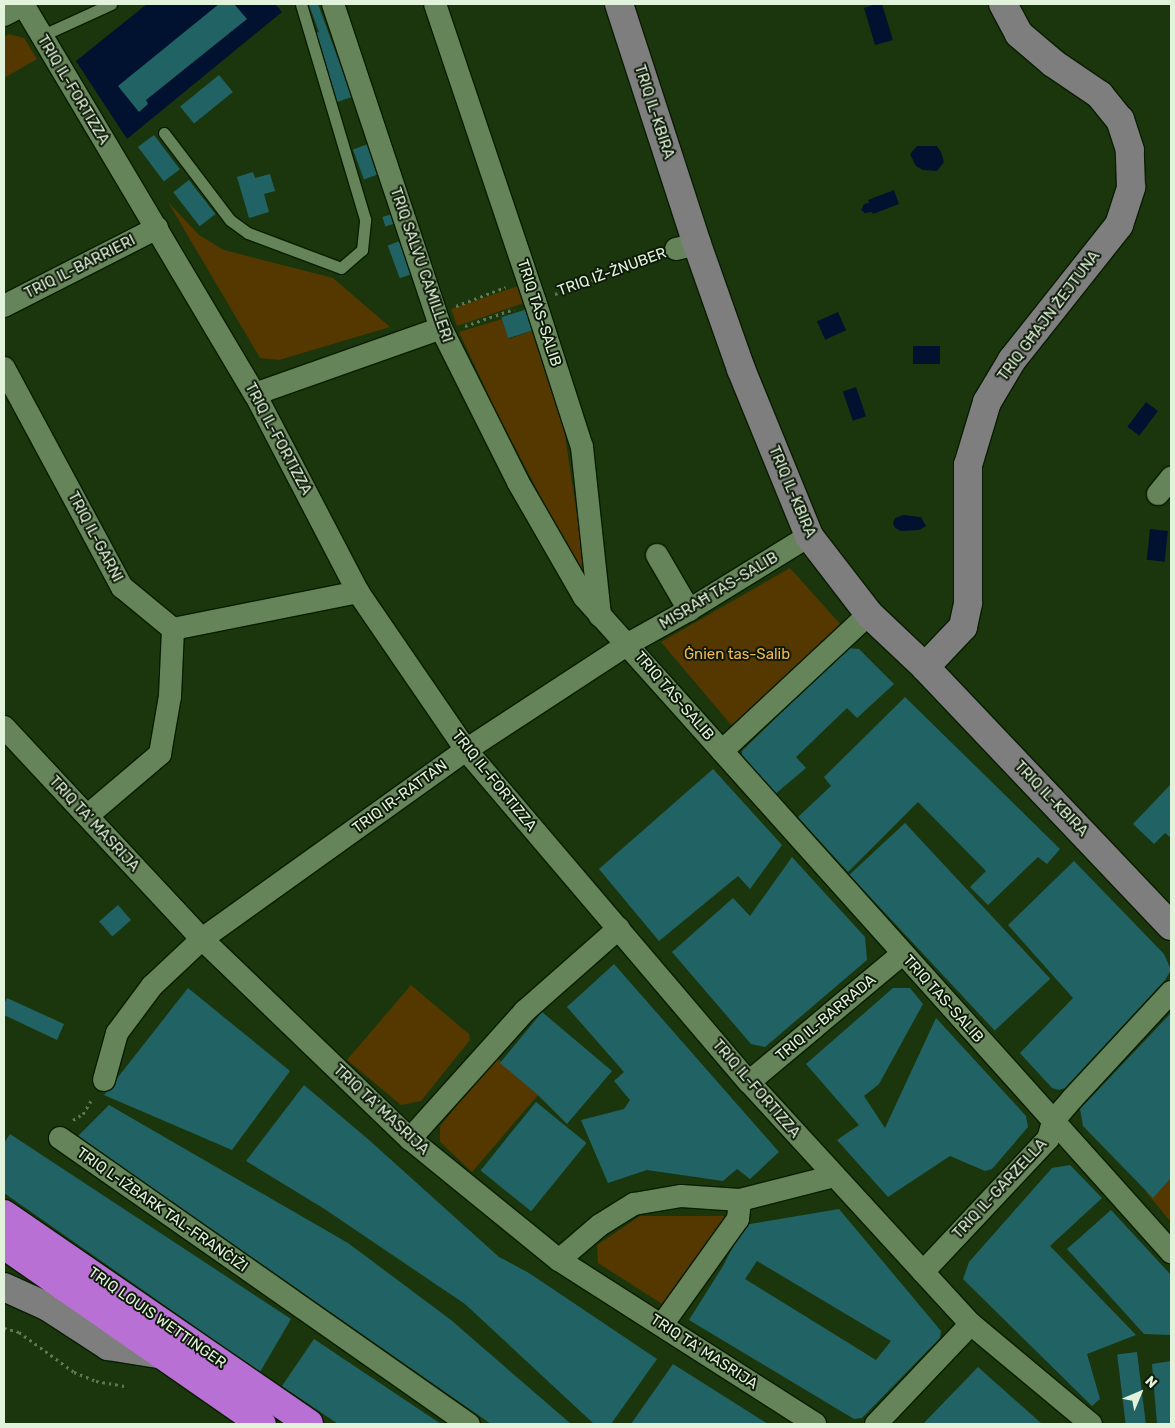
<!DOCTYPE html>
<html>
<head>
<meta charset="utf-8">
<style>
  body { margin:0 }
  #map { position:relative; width:1175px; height:1428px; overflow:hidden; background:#1b360d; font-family:Rubik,sans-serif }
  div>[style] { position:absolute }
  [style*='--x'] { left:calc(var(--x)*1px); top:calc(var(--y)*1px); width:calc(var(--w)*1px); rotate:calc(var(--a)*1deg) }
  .green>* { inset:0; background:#553700; transform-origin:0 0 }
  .water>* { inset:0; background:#00122f; transform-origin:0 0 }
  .building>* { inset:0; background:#216364; transform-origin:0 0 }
  .path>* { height:3px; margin-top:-1.5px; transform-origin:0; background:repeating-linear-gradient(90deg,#5f7754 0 2.5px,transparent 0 6.5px) }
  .roads { filter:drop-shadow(1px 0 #081c01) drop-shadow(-1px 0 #081c01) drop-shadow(0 1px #081c01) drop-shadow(0 -1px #081c01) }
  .lane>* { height:11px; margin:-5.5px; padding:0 5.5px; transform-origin:5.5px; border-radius:5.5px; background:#668459 }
  .street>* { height:22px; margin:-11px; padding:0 11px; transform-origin:11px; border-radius:11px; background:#668459 }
  .secondary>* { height:28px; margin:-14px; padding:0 14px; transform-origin:14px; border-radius:14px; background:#7f7e7e }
  .highway>* { height:28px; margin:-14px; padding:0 14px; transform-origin:14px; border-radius:14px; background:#b970d4 }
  span { translate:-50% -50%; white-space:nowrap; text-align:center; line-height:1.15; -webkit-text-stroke:4px #0e1a09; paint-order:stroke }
  .street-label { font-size:15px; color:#e2f3db }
  .park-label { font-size:15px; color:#f5b650 }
  .frame { position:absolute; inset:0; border:5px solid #e2f3db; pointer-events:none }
  .north { position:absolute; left:1115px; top:1368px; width:50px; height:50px; -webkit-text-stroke:4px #0e1a09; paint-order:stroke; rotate:45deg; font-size:14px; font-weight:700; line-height:20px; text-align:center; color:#e2f3db }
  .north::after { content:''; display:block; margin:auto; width:18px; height:22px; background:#e2f3db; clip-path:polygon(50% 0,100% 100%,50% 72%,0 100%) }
</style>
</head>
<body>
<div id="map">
  <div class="green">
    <div style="clip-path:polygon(9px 34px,24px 38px,37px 59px,4px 78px,4px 37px)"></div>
    <div style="clip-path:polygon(168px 202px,199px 235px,224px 250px,333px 278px,390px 327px,279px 360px,260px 358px)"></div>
    <div style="left:524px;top:284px;width:18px;height:77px;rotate:71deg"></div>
    <div style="clip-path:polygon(502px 319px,509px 339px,534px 330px,564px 429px,588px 587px,496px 411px,459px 332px)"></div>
    <div style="clip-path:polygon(790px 568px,841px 625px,732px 726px,661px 642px)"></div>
    <div style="clip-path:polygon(411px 985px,469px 1034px,470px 1040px,421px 1101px,401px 1105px,347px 1060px)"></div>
    <div style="clip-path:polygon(497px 1058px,538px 1095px,472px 1172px,440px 1142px,440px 1126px)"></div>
    <div style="clip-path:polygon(1171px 1165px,1171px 1218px,1169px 1220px,1146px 1192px)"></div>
    <div style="clip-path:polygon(640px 1216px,724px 1216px,716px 1243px,670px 1309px,598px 1263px,597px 1245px)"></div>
  </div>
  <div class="water">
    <div style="clip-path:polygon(147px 4px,275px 4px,282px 12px,127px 139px,76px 61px)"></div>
    <div style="clip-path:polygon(877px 4px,882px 4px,893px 40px,875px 45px,864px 8px)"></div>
    <div style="clip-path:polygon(917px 146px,937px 146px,941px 152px,944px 162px,937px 171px,923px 170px,916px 166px,910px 154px)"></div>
    <div style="clip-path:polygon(894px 190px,899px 204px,873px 214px,872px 212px,865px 213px,861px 210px,864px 204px,869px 203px,868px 200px)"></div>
    <div style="left:838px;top:312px;width:20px;height:23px;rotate:66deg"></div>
    <div style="left:913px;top:346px;width:27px;height:18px"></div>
    <div style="left:856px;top:387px;width:31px;height:14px;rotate:71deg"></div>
    <div style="left:1146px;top:402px;width:15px;height:31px;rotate:37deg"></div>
    <div style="clip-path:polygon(903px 515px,921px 517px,926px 526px,919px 530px,901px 531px,895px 528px,893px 523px,895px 518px)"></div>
    <div style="left:1150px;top:529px;width:18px;height:31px;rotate:6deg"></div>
  </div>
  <div class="building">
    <div style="clip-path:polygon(219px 4px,234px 4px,247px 19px,146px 100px,148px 104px,139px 112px,118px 86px)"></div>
    <div style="clip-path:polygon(318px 4px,352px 97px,337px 102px,312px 34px,319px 32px,309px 5px)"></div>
    <div style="left:219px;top:75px;width:22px;height:50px;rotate:51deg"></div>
    <div style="left:154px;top:135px;width:43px;height:20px;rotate:53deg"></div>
    <div style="left:368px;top:144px;width:32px;height:16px;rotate:70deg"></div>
    <div style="clip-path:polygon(253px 172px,255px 178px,270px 174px,275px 191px,264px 194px,269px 212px,249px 218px,237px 177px)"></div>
    <div style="left:189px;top:180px;width:43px;height:20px;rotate:52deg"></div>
    <div style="left:392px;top:214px;width:10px;height:10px;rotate:73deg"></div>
    <div style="left:400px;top:241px;width:35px;height:13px;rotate:70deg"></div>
    <div style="left:527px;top:309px;width:22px;height:27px;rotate:72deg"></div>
    <div style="clip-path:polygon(847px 648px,859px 649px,894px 684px,857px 718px,847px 708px,796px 757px,806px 768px,774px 795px,742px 758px,742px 751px)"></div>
    <div style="clip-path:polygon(905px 697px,1060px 849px,1047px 864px,1038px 857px,988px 905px,970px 887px,986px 871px,918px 802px,848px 872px,798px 817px,831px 786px,824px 777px)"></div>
    <div style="clip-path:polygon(713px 769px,782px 845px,750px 889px,738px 876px,659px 941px,599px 869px)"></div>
    <div style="clip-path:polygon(1171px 784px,1171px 838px,1165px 833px,1154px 844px,1133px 824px)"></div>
    <div style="left:905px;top:823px;width:213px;height:76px;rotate:47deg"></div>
    <div style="clip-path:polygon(792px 857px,865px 937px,867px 960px,765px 1047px,751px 1044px,672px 952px,733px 898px,750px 916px)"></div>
    <div style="clip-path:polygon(1074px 861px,1164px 954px,1171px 970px,1165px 980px,1065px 1088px,1059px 1090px,1052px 1088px,1020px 1053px,1073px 998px,1008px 925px)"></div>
    <div style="left:118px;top:905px;width:20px;height:25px;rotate:49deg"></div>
    <div style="clip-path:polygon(614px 964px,779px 1152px,750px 1179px,737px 1169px,723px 1181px,647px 1170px,608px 1183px,581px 1120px,624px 1109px,630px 1100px,614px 1081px,624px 1072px,567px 1007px)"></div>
    <div style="clip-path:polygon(188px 988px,290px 1071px,232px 1150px,104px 1095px)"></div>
    <div style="clip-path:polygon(893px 988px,910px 988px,923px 1004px,879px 1084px,864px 1096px,885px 1128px,936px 1018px,1026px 1116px,1028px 1127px,992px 1169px,985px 1171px,950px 1156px,888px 1197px,837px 1140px,859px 1125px,806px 1064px)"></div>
    <div style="clip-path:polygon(7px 998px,64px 1024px,57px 1040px,4px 1015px,4px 1004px)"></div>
    <div style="clip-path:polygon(542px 1012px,612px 1071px,567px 1124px,538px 1095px,500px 1063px)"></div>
    <div style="clip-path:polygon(1171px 1013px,1171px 1178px,1153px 1198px,1083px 1126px,1080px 1109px)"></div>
    <div style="clip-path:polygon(304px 1085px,369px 1140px,499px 1257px,529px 1273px,657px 1359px,611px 1424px,594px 1424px,465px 1304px,323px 1208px,246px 1161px)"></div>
    <div style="left:536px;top:1102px;width:65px;height:88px;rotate:39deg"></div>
    <div style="clip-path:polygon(109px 1105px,348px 1243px,451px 1320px,571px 1424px,491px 1424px,78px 1136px)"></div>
    <div style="clip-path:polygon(10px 1134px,291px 1319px,260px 1372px,4px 1193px,4px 1143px)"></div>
    <div style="clip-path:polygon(1070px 1165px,1102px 1198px,1050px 1246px,1136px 1335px,1087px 1354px,1100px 1399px,1092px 1406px,963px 1279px,969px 1262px,1052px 1168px)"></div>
    <div style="clip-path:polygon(evenodd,839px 1209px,941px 1331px,940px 1338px,862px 1418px,854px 1419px,689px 1320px,723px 1266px,744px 1225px,839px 1209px,757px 1261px,891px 1341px,876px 1360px,745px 1279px,757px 1261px)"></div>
    <div style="clip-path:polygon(1111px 1210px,1171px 1275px,1171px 1335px,1144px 1334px,1067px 1249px)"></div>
    <div style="clip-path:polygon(314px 1339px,441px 1424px,338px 1424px,282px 1386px)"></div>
    <div style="left:1137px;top:1352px;width:73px;height:20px;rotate:83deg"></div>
    <div style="clip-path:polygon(1171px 1361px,1171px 1424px,1157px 1424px,1152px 1364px)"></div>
    <div style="clip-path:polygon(673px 1364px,768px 1424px,631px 1424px)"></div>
    <div style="clip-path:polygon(978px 1367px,1042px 1424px,923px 1424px)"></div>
  </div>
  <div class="path">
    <div style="--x:555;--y:294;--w:109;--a:-20.4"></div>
    <div style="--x:456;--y:306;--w:53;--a:-20.8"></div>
    <div style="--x:465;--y:326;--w:52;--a:-19.1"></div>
    <div style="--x:73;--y:1120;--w:12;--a:-31"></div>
    <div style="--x:83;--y:1114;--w:17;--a:-59"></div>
    <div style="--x:4;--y:1328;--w:16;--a:15"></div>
    <div style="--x:19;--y:1332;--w:68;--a:36"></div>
    <div style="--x:74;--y:1372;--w:24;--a:22"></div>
    <div style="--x:96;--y:1381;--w:29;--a:10"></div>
  </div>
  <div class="roads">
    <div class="lane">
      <div style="--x:41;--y:36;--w:77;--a:-24.6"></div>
      <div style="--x:164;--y:133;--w:109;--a:52.8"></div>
      <div style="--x:230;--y:220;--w:22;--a:36"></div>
      <div style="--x:248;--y:233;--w:99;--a:20.6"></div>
      <div style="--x:341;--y:268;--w:28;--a:-41"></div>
      <div style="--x:362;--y:250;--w:31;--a:-84"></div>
      <div style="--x:365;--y:219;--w:224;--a:-106.6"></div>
    </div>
    <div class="street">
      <div style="--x:23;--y:4;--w:454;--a:59.3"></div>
      <div style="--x:255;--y:394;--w:223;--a:62.5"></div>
      <div style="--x:358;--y:592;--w:191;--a:55.6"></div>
      <div style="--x:466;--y:750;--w:436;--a:49.6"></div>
      <div style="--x:749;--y:1082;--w:328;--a:47.5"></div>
      <div style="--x:971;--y:1324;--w:156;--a:39.8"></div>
      <div style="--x:333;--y:4;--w:342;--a:71.6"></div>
      <div style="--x:441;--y:328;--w:172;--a:63.4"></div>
      <div style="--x:518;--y:482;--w:133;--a:60.1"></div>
      <div style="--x:584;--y:597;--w:880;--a:48.13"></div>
      <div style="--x:435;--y:4;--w:313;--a:71.4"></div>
      <div style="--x:535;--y:301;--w:153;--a:72.2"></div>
      <div style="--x:582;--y:447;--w:170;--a:83.9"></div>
      <div style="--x:4;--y:15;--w:22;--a:-27"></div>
      <div style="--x:676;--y:249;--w:22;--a:-13"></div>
      <div style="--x:4;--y:306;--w:172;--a:-27"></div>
      <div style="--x:4;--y:368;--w:249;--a:61.7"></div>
      <div style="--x:122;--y:587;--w:66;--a:39.5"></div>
      <div style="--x:173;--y:629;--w:189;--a:-11.3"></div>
      <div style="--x:255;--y:394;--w:197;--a:-19.5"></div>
      <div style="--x:1158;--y:494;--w:21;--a:-51"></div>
      <div style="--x:657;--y:555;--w:64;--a:59.8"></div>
      <div style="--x:4;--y:727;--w:290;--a:47"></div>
      <div style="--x:202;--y:939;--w:289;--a:43.9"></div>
      <div style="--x:410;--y:1139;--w:192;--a:39.1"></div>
      <div style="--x:559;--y:1260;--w:304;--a:32.6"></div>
      <div style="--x:722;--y:751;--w:201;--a:-43"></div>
      <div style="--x:87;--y:816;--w:96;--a:-40.3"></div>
      <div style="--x:160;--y:754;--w:59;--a:-80.2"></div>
      <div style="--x:170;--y:696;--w:67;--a:-87.4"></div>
      <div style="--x:104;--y:1080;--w:49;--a:-74.5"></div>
      <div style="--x:117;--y:1033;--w:59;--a:-53.3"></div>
      <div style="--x:152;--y:986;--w:69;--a:-43.2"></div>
      <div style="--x:202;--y:939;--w:325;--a:-35.6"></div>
      <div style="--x:466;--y:750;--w:194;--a:-33.2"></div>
      <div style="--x:628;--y:644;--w:70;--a:-29.1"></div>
      <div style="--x:689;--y:610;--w:141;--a:-31.7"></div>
      <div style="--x:749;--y:1082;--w:199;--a:-39.9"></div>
      <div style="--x:60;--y:1138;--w:499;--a:35"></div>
      <div style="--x:410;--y:1139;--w:172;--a:-48.1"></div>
      <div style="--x:525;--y:1011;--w:125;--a:-41.4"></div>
      <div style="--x:559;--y:1260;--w:54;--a:-40.5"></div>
      <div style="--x:600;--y:1225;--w:40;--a:-32"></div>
      <div style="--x:634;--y:1204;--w:48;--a:-9.7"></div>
      <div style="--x:681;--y:1196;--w:59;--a:3.9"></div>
      <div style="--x:740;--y:1200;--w:97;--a:-14.3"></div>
      <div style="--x:923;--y:1272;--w:183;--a:-46.8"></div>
      <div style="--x:1048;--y:1139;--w:19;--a:-74"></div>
      <div style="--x:1053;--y:1121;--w:29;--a:-49"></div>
      <div style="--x:1072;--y:1099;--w:146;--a:-47.2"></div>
      <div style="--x:662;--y:1325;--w:130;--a:-54.4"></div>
      <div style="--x:738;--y:1219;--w:19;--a:-84"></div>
      <div style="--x:876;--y:1424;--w:138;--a:-46.5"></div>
    </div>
    <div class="secondary">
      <div style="--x:619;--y:4;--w:252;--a:72"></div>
      <div style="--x:697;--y:244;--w:133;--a:70.6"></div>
      <div style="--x:741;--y:369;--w:180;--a:67.8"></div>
      <div style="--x:809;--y:536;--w:98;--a:52.4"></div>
      <div style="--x:869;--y:614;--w:77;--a:43.4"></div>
      <div style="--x:925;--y:667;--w:357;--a:46.5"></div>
      <div style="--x:925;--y:667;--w:55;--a:-46.5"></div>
      <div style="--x:963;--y:627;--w:25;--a:-78"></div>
      <div style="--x:968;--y:603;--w:138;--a:-90"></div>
      <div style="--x:968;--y:465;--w:66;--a:-73.2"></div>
      <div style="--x:987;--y:402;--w:49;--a:-59.2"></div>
      <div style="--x:1012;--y:360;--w:172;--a:-51.6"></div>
      <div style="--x:1119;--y:225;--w:40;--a:-72"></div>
      <div style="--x:1131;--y:187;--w:37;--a:-92"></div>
      <div style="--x:1130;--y:150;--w:32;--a:-108"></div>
      <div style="--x:1120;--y:120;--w:32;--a:-129"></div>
      <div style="--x:1100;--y:95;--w:57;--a:-145.8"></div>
      <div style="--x:1053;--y:63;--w:45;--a:-139.5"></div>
      <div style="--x:1019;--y:34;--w:34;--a:-118"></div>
      <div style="--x:4;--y:1287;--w:48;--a:24.4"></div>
      <div style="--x:48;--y:1307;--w:72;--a:33"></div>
      <div style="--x:108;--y:1346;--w:58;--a:9"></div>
    </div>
    <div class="highway">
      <div style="--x:4;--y:1214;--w:370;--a:34.5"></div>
      <div style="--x:4;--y:1245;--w:314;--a:34.8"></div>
    </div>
  </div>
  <div class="street-label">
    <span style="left:73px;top:90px;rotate:59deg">TRIQ IL-FORTIZZA</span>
    <span style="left:654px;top:112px;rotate:72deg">TRIQ IL-KBIRA</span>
    <span style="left:421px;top:265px;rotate:71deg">TRIQ SALVU CAMILLERI</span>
    <span style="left:80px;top:267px;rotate:-27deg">TRIQ IL-BARRIERI</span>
    <span style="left:612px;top:272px;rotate:-20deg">TRIQ IŻ-ŻNUBER</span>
    <span style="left:539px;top:313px;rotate:72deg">TRIQ TAS-SALIB</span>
    <span style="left:1049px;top:316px;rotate:-53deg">TRIQ GĦAJN ŻEJTUNA</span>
    <span style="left:278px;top:439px;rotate:62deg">TRIQ IL-FORTIZZA</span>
    <span style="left:792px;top:492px;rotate:67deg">TRIQ IL-KBIRA</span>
    <span style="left:95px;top:537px;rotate:62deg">TRIQ IL-GARNI</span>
    <span style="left:719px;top:591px;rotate:-31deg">MISRAĦ TAS-SALIB</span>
    <span style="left:674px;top:696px;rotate:49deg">TRIQ TAS-SALIB</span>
    <span style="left:494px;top:781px;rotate:51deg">TRIQ IL-FORTIZZA</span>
    <span style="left:400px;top:797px;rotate:-36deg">TRIQ IR-RATTAN</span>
    <span style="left:1051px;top:799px;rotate:46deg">TRIQ IL-KBIRA</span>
    <span style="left:94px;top:824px;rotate:47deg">TRIQ TA' MASRIJA</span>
    <span style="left:943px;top:999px;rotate:48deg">TRIQ TAS-SALIB</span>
    <span style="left:826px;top:1018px;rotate:-40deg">TRIQ IL-BARRADA</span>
    <span style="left:756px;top:1089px;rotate:49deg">TRIQ IL-FORTIZZA</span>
    <span style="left:381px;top:1110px;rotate:43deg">TRIQ TA' MASRIJA</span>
    <span style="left:1000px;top:1189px;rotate:-47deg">TRIQ IL-GARZELLA</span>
    <span style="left:162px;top:1210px;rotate:35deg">TRIQ L-IŻBARK TAL-FRANĊIŻI</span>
    <span style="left:157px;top:1318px;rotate:35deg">TRIQ LOUIS WETTINGER</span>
    <span style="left:704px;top:1352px;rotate:33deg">TRIQ TA' MASRIJA</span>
  </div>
  <div class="park-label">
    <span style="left:737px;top:655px">Ġnien tas-Salib</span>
  </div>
  <div class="frame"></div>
  <div class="north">N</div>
</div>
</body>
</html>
